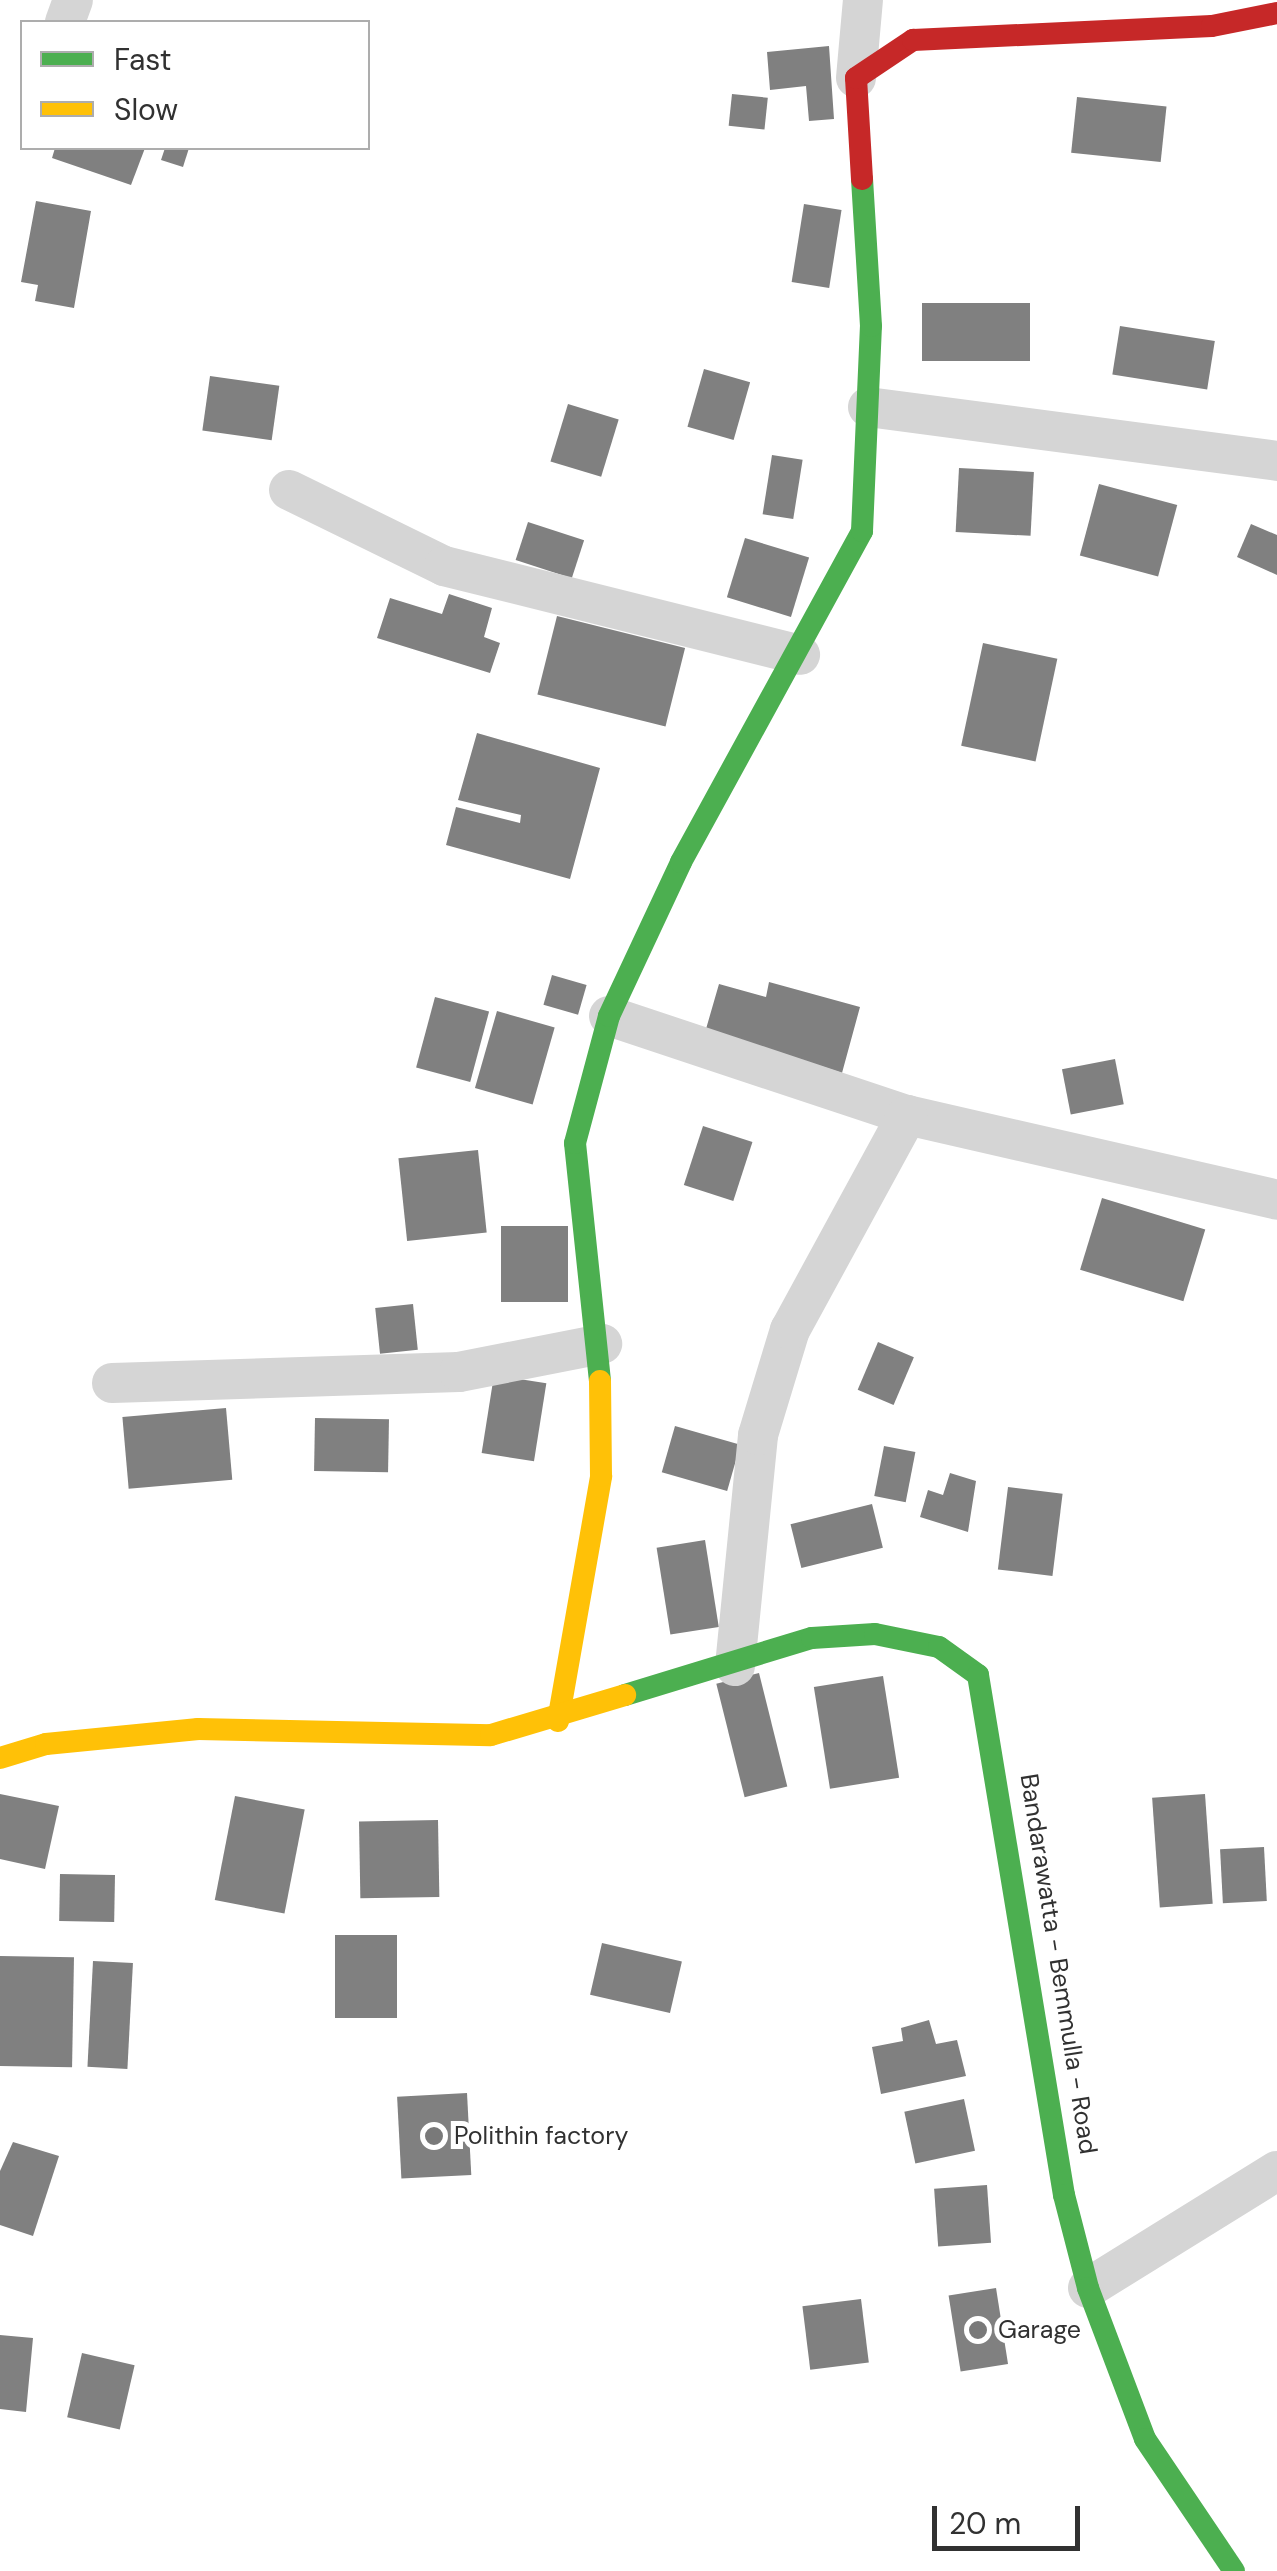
<!DOCTYPE html>
<html>
<head>
<meta charset="utf-8">
<style>
  body { margin:0 }
  #map { position:relative; width:1277px; height:2571px; overflow:hidden; background:#fff; font-family:"DM Sans",sans-serif }
  div>[style] { position:absolute }
  [style*='--x'] { left:calc(var(--x)*1px); top:calc(var(--y)*1px); width:calc(var(--w)*1px); rotate:calc(var(--a)*1deg) }
  .building>* { inset:0; background:#808080; transform-origin:0 0 }
  .street>* { height:40px; margin:-20px; padding:0 20px; transform-origin:20px; border-radius:20px; background:#d5d5d5 }
  .fast>* { height:22px; margin:-11px; padding:0 11px; transform-origin:11px; border-radius:11px; background:#4caf50 }
  .slow>* { height:22px; margin:-11px; padding:0 11px; transform-origin:11px; border-radius:11px; background:#ffc107 }
  .jam>* { height:22px; margin:-11px; padding:0 11px; transform-origin:11px; border-radius:11px; background:#c62828 }
  .dots>* { width:28px; height:28px; translate:-50% -50%; box-sizing:border-box; border:5px solid #fff; border-radius:50% }
  span { translate:-50% -50%; white-space:nowrap; text-align:center; line-height:1.15; -webkit-text-stroke:10px #fff; paint-order:stroke }
  .street-label { font-size:25px; color:#313131 }
  .poi-label { font-size:25px; color:#313131 }
  .left { translate:0 -50%; text-align:left }
  .legend { position:absolute; left:20px; top:20px; width:350px; height:130px; box-sizing:border-box; background:#fff; border:2px solid #adadad; margin:0; padding:12px 18px; list-style:none; font-size:30px; color:#313131 }
  .legend li { display:flex; align-items:center; gap:20px; height:50px }
  .legend b { width:50px; border:2px solid #adadad }
  .scale { position:absolute; left:932px; top:2506px; width:148px; height:45px; box-sizing:border-box; border:5px solid #313131; border-top:0; padding-left:12px; font-size:30px; line-height:35px; white-space:nowrap; color:#313131; -webkit-text-stroke:8px #fff; paint-order:stroke }
</style>
</head>
<body>
<div id="map">
  <div class="building">
    <div style="clip-path:polygon(829px 46px,834px 119px,809px 121px,806px 86px,770px 90px,767px 52px)"></div>
    <div style="left:732px;top:94px;width:36px;height:32px;rotate:6deg"></div>
    <div style="left:1077px;top:97px;width:90px;height:56px;rotate:6deg"></div>
    <div style="clip-path:polygon(55px 148px,145px 148px,131px 185px,52px 158px)"></div>
    <div style="clip-path:polygon(165px 148px,189px 148px,183px 167px,161px 160px)"></div>
    <div style="clip-path:polygon(36px 201px,91px 211px,74px 308px,35px 301px,38px 285px,21px 282px)"></div>
    <div style="left:804px;top:204px;width:38px;height:79px;rotate:9deg"></div>
    <div style="left:1030px;top:303px;width:58px;height:108px;rotate:90deg"></div>
    <div style="left:1120px;top:326px;width:96px;height:49px;rotate:9deg"></div>
    <div style="left:704px;top:369px;width:48px;height:60px;rotate:16deg"></div>
    <div style="left:210px;top:376px;width:70px;height:55px;rotate:8deg"></div>
    <div style="left:568px;top:404px;width:53px;height:60px;rotate:17deg"></div>
    <div style="left:772px;top:455px;width:31px;height:60px;rotate:9deg"></div>
    <div style="left:959px;top:468px;width:75px;height:64px;rotate:3deg"></div>
    <div style="left:1099px;top:484px;width:81px;height:74px;rotate:15deg"></div>
    <div style="left:528px;top:522px;width:59px;height:40px;rotate:18deg"></div>
    <div style="clip-path:polygon(1251px 524px,1277px 535px,1277px 575px,1237px 557px)"></div>
    <div style="left:745px;top:538px;width:67px;height:62px;rotate:17deg"></div>
    <div style="clip-path:polygon(449px 594px,492px 608px,484px 637px,500px 643px,490px 673px,377px 638px,390px 598px,442px 614px)"></div>
    <div style="left:557px;top:616px;width:132px;height:81px;rotate:14deg"></div>
    <div style="left:983px;top:643px;width:76px;height:105px;rotate:12deg"></div>
    <div style="clip-path:polygon(477px 733px,600px 768px,570px 879px,446px 845px,456px 807px,520px 823px,521px 815px,458px 800px)"></div>
    <div style="left:552px;top:975px;width:36px;height:31px;rotate:16deg"></div>
    <div style="clip-path:polygon(769px 982px,860px 1007px,842px 1073px,706px 1029px,719px 984px,766px 997px)"></div>
    <div style="left:435px;top:997px;width:56px;height:73px;rotate:15deg"></div>
    <div style="left:497px;top:1011px;width:60px;height:80px;rotate:16deg"></div>
    <div style="left:1115px;top:1059px;width:46px;height:54px;rotate:79deg"></div>
    <div style="left:703px;top:1126px;width:52px;height:62px;rotate:18deg"></div>
    <div style="left:478px;top:1150px;width:83px;height:80px;rotate:84deg"></div>
    <div style="left:1102px;top:1198px;width:108px;height:75px;rotate:17deg"></div>
    <div style="left:501px;top:1226px;width:67px;height:76px"></div>
    <div style="left:413px;top:1304px;width:46px;height:38px;rotate:84deg"></div>
    <div style="left:878px;top:1342px;width:39px;height:52px;rotate:23deg"></div>
    <div style="left:494px;top:1375px;width:53px;height:79px;rotate:9deg"></div>
    <div style="left:226px;top:1408px;width:72px;height:104px;rotate:85deg"></div>
    <div style="left:315px;top:1418px;width:74px;height:53px;rotate:1deg"></div>
    <div style="left:675px;top:1426px;width:68px;height:48px;rotate:16deg"></div>
    <div style="left:884px;top:1446px;width:32px;height:51px;rotate:11deg"></div>
    <div style="clip-path:polygon(950px 1473px,976px 1481px,968px 1532px,920px 1517px,928px 1490px,943px 1495px)"></div>
    <div style="left:1008px;top:1487px;width:55px;height:83px;rotate:7deg"></div>
    <div style="left:872px;top:1504px;width:45px;height:84px;rotate:76deg"></div>
    <div style="left:705px;top:1540px;width:88px;height:49px;rotate:81deg"></div>
    <div style="left:759px;top:1673px;width:117px;height:44px;rotate:76deg"></div>
    <div style="left:883px;top:1676px;width:103px;height:70px;rotate:81deg"></div>
    <div style="clip-path:polygon(0 1794px,59px 1806px,45px 1869px,0 1859px)"></div>
    <div style="left:1205px;top:1794px;width:110px;height:53px;rotate:86deg"></div>
    <div style="left:235px;top:1796px;width:71px;height:106px;rotate:11deg"></div>
    <div style="left:438px;top:1820px;width:77px;height:79px;rotate:89deg"></div>
    <div style="left:1264px;top:1847px;width:54px;height:44px;rotate:87deg"></div>
    <div style="left:60px;top:1874px;width:55px;height:47px;rotate:1deg"></div>
    <div style="left:397px;top:1935px;width:83px;height:62px;rotate:90deg"></div>
    <div style="left:602px;top:1943px;width:82px;height:53px;rotate:13deg"></div>
    <div style="left:0;top:1956px;width:74px;height:110px;rotate:1deg"></div>
    <div style="left:93px;top:1961px;width:40px;height:106px;rotate:3deg"></div>
    <div style="clip-path:polygon(929px 2020px,936px 2044px,957px 2040px,966px 2076px,881px 2094px,872px 2047px,903px 2041px,901px 2028px)"></div>
    <div style="left:467px;top:2093px;width:82px;height:70px;rotate:87deg"></div>
    <div style="left:964px;top:2099px;width:53px;height:61px;rotate:78deg"></div>
    <div style="clip-path:polygon(13px 2142px,59px 2156px,33px 2236px,0 2225px,0 2171px)"></div>
    <div style="left:987px;top:2185px;width:58px;height:53px;rotate:86deg"></div>
    <div style="left:996px;top:2288px;width:77px;height:48px;rotate:81deg"></div>
    <div style="left:861px;top:2299px;width:64px;height:59px;rotate:83deg"></div>
    <div style="clip-path:polygon(0 2335px,33px 2338px,26px 2412px,0 2409px)"></div>
    <div style="left:82px;top:2353px;width:54px;height:66px;rotate:13deg"></div>
  </div>
  <div class="street">
    <div style="--x:65;--y:22;--w:23;--a:-70"></div>
    <div style="--x:856;--y:78;--w:78;--a:-84.9"></div>
    <div style="--x:868;--y:407;--w:413;--a:7.5"></div>
    <div style="--x:289;--y:490;--w:173;--a:26.1"></div>
    <div style="--x:444;--y:566;--w:367;--a:14"></div>
    <div style="--x:609;--y:1016;--w:314;--a:18.4"></div>
    <div style="--x:907;--y:1115;--w:380;--a:12.9"></div>
    <div style="--x:112;--y:1383;--w:347;--a:-1.8"></div>
    <div style="--x:459;--y:1372;--w:146;--a:-11.1"></div>
    <div style="--x:735;--y:1666;--w:232;--a:-84.3"></div>
    <div style="--x:758;--y:1435;--w:110;--a:-73.1"></div>
    <div style="--x:790;--y:1330;--w:245;--a:-61.4"></div>
    <div style="--x:1088;--y:2288;--w:222;--a:-31.8"></div>
  </div>
  <div class="fast">
    <div style="--x:600;--y:1381;--w:239;--a:-96"></div>
    <div style="--x:575;--y:1143;--w:131;--a:-75"></div>
    <div style="--x:609;--y:1016;--w:170;--a:-64.9"></div>
    <div style="--x:681;--y:862;--w:377;--a:-61.3"></div>
    <div style="--x:862;--y:531;--w:205;--a:-87.5"></div>
    <div style="--x:871;--y:326;--w:147;--a:-93.5"></div>
    <div style="--x:625;--y:1695;--w:195;--a:-17"></div>
    <div style="--x:812;--y:1638;--w:63;--a:-3.6"></div>
    <div style="--x:875;--y:1634;--w:65;--a:11.5"></div>
    <div style="--x:939;--y:1647;--w:48;--a:35.7"></div>
    <div style="--x:978;--y:1675;--w:527;--a:80.61"></div>
    <div style="--x:1064;--y:2195;--w:96;--a:75.5"></div>
    <div style="--x:1088;--y:2288;--w:161;--a:69.3"></div>
    <div style="--x:1145;--y:2439;--w:159;--a:56"></div>
  </div>
  <div class="slow">
    <div style="--x:558;--y:1721;--w:249;--a:-80"></div>
    <div style="--x:601;--y:1476;--w:95;--a:-90.6"></div>
    <div style="--x:0;--y:1758;--w:48;--a:-16.9"></div>
    <div style="--x:46;--y:1744;--w:153;--a:-5.6"></div>
    <div style="--x:198;--y:1729;--w:293;--a:1.2"></div>
    <div style="--x:491;--y:1735;--w:140;--a:-16.6"></div>
  </div>
  <div class="jam">
    <div style="--x:862;--y:179;--w:101;--a:-93.4"></div>
    <div style="--x:856;--y:78;--w:69;--a:-33.7"></div>
    <div style="--x:913;--y:40;--w:299;--a:-2.7"></div>
    <div style="--x:1212;--y:26;--w:66;--a:-11.3"></div>
  </div>
  <div class="dots">
    <div style="left:434px;top:2136px;background:#797979"></div>
    <div style="left:978px;top:2330px;background:#797979"></div>
  </div>
  <div class="street-label">
    <span style="left:1058px;top:1964px;rotate:81deg">Bandarawatta - Bemmulla - Road</span>
  </div>
  <div class="poi-label">
    <span class="left" style="left:454px;top:2136px">Polithin factory</span>
    <span class="left" style="left:998px;top:2330px">Garage</span>
  </div>
  <ul class="legend">
  <li><b style="height:12px;background:#4caf50"></b>Fast</li>
  <li><b style="height:12px;background:#ffc107"></b>Slow</li>
  </ul>
  <div class="scale">20 m</div>
</div>
</body>
</html>
